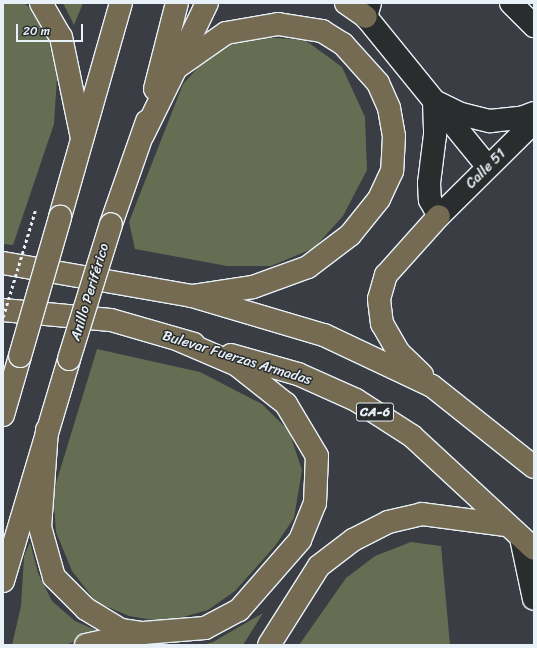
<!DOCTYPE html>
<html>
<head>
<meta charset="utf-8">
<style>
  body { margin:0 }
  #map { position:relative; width:537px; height:648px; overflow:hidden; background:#3a3d43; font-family:Sriracha,sans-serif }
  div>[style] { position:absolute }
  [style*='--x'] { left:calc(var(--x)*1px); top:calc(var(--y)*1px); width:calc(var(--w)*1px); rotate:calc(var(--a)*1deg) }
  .green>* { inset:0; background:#656d53 }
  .roads { filter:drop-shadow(1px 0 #e8f1f8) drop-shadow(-1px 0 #e8f1f8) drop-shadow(0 1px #e8f1f8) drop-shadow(0 -1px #e8f1f8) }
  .minor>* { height:22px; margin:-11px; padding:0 11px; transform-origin:11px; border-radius:11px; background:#2a2d2e }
  .highway>* { height:22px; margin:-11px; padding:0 11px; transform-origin:11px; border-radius:11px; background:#746b52 }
  .path-bridge>* { height:2.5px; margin-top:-1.25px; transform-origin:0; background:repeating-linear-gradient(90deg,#e8f1f8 0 3px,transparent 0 6px) }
  .bridges { filter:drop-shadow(1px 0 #e8f1f8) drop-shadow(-1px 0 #e8f1f8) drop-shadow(0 1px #e8f1f8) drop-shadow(0 -1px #e8f1f8) }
  .highway-bridge>* { height:22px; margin:-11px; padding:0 11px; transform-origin:11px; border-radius:11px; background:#746b52 }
  span { translate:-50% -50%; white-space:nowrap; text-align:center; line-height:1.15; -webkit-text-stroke:3px #2a2d2e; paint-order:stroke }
  .shield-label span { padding:1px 3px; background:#2a2d2e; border:1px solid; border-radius:3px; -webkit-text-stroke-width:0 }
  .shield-label { font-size:13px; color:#e8f1f8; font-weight:700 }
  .street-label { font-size:14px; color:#e8f1f8 }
  .frame { position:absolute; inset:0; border:4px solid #e8f1f8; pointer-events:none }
  .scale { position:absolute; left:16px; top:24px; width:67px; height:18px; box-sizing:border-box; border:2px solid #e8f1f8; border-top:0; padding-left:5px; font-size:12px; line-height:14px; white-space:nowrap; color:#e8f1f8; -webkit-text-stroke:3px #2a2d2e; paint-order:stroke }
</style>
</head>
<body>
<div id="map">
  <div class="green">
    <div style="clip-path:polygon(3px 3px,24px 3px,30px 8px,48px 37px,57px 77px,54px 124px,13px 245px,3px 244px)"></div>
    <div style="clip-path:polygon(63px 3px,83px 3px,74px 25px)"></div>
    <div style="clip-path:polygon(262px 37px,305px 40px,342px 67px,365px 117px,367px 170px,343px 216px,314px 248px,271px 266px,227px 266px,135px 249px,129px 222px,183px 84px,216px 48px)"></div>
    <div style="clip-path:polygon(97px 349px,200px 372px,262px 404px,289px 431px,302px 470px,294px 518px,275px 546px,235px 591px,208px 610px,165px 622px,129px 616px,96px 602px,72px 571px,56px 532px,53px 493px)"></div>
    <div style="clip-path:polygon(30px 542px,38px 573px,52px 601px,75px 621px,98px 631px,66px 645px,12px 645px,21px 606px,24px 556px)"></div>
    <div style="clip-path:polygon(411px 542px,441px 546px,450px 645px,299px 645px,346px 578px,375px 556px)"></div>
    <div style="clip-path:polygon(263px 613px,243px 645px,203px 645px,213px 642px)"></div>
  </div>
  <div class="roads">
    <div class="minor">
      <div style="--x:370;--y:3;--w:15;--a:106"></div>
      <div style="--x:366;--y:17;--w:193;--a:50.9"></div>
      <div style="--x:511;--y:3;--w:33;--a:45"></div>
      <div style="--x:434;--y:101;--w:34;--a:88"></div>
      <div style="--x:435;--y:135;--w:48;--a:97.1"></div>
      <div style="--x:429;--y:183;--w:17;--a:87"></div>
      <div style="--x:430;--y:200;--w:18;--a:61"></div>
      <div style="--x:439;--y:216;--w:134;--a:-44.7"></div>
      <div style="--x:438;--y:103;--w:25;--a:26"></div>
      <div style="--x:461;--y:114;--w:30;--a:14"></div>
      <div style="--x:490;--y:121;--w:31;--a:-6"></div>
      <div style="--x:521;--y:118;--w:14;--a:-21"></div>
      <div style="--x:521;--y:538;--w:62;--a:78"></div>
    </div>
    <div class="highway">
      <div style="--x:41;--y:3;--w:39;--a:60"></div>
      <div style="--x:61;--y:37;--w:103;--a:78.3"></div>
      <div style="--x:346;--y:3;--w:24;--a:35"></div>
      <div style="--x:178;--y:63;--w:67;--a:-64.2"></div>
      <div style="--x:155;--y:89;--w:89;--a:-75.7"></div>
      <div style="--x:143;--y:135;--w:75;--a:-63.8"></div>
      <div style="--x:176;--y:68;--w:61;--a:-35"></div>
      <div style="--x:226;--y:33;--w:53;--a:-9.8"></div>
      <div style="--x:278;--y:24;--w:45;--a:9"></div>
      <div style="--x:322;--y:31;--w:25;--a:32"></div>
      <div style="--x:343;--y:44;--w:52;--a:48.1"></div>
      <div style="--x:378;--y:83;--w:27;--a:66"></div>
      <div style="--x:389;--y:108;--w:28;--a:80"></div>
      <div style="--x:394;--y:136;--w:35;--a:93"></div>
      <div style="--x:392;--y:171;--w:31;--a:115"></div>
      <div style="--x:379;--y:199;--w:46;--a:128.9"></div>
      <div style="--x:350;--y:235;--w:53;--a:142.7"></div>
      <div style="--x:308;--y:267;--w:59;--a:160"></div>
      <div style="--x:253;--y:287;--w:62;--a:171.6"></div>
      <div style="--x:60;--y:217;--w:223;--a:-74.1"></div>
      <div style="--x:111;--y:224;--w:109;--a:-70.7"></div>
      <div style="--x:3;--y:263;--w:192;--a:9.9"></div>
      <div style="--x:192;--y:296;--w:138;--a:16.5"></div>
      <div style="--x:324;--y:335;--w:119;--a:25.3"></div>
      <div style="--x:432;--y:386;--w:130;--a:38.5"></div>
      <div style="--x:3;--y:310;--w:108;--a:5.3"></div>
      <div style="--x:111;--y:320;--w:86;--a:16.1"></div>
      <div style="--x:231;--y:355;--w:70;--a:15.8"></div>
      <div style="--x:298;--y:374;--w:64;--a:24.1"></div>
      <div style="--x:356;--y:400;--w:67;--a:32.7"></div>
      <div style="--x:412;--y:436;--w:166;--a:42.8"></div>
      <div style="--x:422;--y:375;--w:32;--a:-136"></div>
      <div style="--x:399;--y:353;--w:34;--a:-120"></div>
      <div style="--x:382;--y:324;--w:25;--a:-97"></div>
      <div style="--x:379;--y:299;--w:25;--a:-74"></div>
      <div style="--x:386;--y:275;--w:79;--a:-48.1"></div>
      <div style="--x:3;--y:415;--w:61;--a:-73.9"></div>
      <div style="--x:47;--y:430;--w:97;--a:94.1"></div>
      <div style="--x:40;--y:527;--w:52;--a:74.4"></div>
      <div style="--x:54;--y:577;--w:45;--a:45"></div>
      <div style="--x:86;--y:609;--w:41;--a:31"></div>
      <div style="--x:121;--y:630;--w:22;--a:8"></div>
      <div style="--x:143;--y:633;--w:62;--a:-4.6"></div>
      <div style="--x:205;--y:628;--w:38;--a:-28"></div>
      <div style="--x:239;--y:610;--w:93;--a:-48.9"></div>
      <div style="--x:300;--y:540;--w:40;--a:-68"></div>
      <div style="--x:315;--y:503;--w:47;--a:-87.6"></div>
      <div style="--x:317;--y:456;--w:61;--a:-120.8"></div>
      <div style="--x:286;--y:404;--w:63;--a:-141.5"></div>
      <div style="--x:237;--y:365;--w:63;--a:-156.7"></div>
      <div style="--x:3;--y:581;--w:232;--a:-73.4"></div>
      <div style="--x:86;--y:645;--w:51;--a:-12.4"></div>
      <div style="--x:269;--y:645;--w:93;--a:-57.7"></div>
      <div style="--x:319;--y:566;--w:43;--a:-37.4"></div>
      <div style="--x:353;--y:540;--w:39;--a:-27"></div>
      <div style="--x:388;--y:522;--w:35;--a:-13"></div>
      <div style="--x:422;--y:514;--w:85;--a:7.5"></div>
    </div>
  </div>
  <div class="path-bridge">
    <div style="--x:3;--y:317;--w:111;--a:-73.2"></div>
  </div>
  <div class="bridges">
    <div class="highway-bridge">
      <div style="--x:20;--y:356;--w:145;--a:-73.9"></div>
      <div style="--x:69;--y:359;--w:141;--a:-72.7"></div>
    </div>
  </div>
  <div class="shield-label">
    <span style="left:375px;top:412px">CA-6</span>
  </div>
  <div class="street-label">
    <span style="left:486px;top:169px;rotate:-45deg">Calle 51</span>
    <span style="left:90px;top:292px;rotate:-73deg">Anillo Periférico</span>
    <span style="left:237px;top:358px;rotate:17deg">Bulevar Fuerzas Armadas</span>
  </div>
  <div class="frame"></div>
  <div class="scale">20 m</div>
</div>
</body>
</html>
